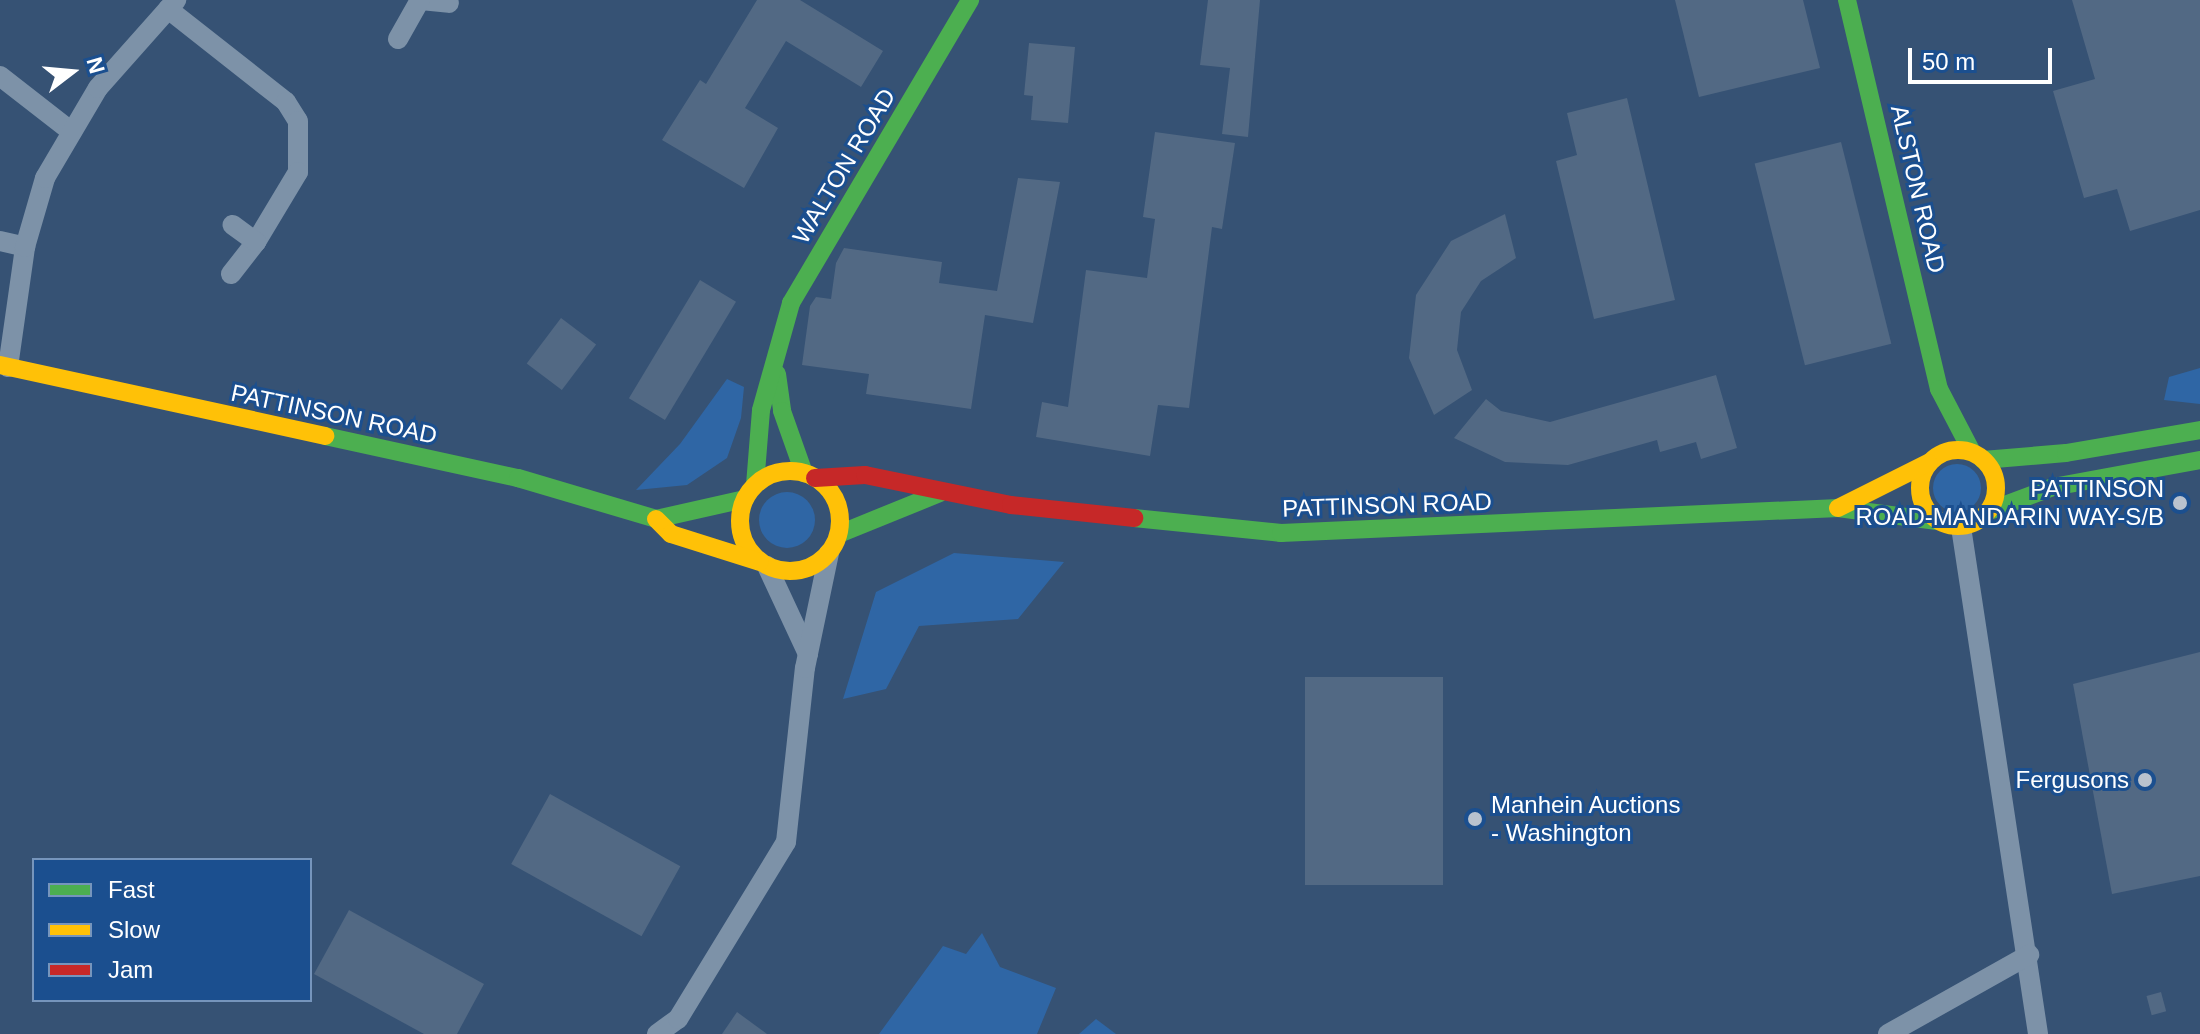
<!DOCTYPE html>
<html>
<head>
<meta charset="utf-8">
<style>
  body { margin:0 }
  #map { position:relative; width:2200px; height:1034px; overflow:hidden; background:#365274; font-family:Arial,sans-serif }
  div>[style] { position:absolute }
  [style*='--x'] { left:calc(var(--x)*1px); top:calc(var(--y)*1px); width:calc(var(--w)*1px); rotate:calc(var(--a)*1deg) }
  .green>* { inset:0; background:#2f66a5 }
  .round { border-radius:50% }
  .building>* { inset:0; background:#526984; transform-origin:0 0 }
  .street>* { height:20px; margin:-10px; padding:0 10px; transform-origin:10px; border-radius:10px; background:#7d92a8 }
  .fast>* { height:18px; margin:-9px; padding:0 9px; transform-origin:9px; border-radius:9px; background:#4caf50 }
  .slow>* { height:18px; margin:-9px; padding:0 9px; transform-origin:9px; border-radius:9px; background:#ffc107 }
  .slow>.ring { margin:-9px; padding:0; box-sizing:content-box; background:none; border:18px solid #ffc107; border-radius:50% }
  .jam>* { height:18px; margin:-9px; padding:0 9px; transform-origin:9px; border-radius:9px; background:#c62828 }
  .dots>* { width:22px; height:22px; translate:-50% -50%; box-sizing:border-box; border:4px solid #1b4f8f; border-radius:50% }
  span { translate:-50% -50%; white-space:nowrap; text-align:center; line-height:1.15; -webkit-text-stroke:6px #1b4f8f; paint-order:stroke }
  .street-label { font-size:24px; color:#fff }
  .poi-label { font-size:24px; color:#fff }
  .right { translate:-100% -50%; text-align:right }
  .left { translate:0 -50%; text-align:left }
  .legend { position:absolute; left:32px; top:858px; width:280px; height:144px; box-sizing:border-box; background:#1b4f8f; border:2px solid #7695bc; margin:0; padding:10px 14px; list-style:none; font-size:24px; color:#fff }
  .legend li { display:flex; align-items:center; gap:16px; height:40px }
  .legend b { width:40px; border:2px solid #7695bc }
  .north { position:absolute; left:32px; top:32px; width:80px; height:80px; -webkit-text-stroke:6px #1b4f8f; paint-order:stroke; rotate:74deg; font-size:22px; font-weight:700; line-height:32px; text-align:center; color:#fff }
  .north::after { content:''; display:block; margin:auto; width:28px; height:36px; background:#fff; clip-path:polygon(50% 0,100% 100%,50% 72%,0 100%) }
  .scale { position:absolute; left:1908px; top:48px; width:144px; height:36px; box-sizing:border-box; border:4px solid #fff; border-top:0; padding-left:10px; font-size:24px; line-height:28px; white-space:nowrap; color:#fff; -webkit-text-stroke:6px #1b4f8f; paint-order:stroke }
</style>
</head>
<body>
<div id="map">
  <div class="green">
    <div style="clip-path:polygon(2200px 368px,2200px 404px,2164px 400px,2169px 377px)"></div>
    <div style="clip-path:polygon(727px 379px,744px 387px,741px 418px,727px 458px,687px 485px,636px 490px,680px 444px)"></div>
    <div class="round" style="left:1933px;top:464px;width:48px;height:48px"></div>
    <div class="round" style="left:759px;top:492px;width:56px;height:56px"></div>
    <div style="clip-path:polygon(954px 553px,1064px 562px,1018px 619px,919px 626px,886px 689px,843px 699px,876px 592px)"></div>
    <div style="clip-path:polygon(982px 933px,1000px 967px,1056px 988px,1037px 1034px,879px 1034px,943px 946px,966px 954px)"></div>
    <div style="clip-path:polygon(1096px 1019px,1116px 1034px,1079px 1034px)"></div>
  </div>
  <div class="building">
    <div style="clip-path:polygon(757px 0,800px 0,883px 51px,861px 87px,786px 41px,745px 108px,778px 128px,744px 188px,662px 140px,700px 80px,706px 84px)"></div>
    <div style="clip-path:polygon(1208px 0,1260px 0,1248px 137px,1222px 134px,1230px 68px,1200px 65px)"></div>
    <div style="clip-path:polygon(1675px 0,1803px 0,1820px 68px,1699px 97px)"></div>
    <div style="clip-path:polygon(2072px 0,2200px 0,2200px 210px,2130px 231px,2117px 189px,2084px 198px,2053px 91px,2095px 79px)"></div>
    <div style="clip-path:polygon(1029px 43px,1075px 47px,1068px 123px,1031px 120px,1033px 96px,1024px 95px)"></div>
    <div style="clip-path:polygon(1627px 98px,1675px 300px,1594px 319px,1556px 161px,1577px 155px,1567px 113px)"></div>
    <div style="clip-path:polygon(1155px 132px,1235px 143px,1222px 229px,1212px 227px,1189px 408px,1158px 405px,1150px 456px,1036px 437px,1042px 402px,1068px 407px,1086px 270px,1147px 278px,1155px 219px,1143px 217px)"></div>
    <div style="left:1841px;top:142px;width:208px;height:89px;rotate:76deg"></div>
    <div style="clip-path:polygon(1018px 178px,1060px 182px,1033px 323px,985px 315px,971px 409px,866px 394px,869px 374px,802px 365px,810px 306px,816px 297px,831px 299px,836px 263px,844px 248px,942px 262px,939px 283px,997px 291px)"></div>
    <div style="clip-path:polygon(1505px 214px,1516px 258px,1481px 281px,1461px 312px,1457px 350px,1472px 390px,1434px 415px,1409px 358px,1416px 295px,1451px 241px)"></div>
    <div style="left:700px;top:280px;width:42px;height:138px;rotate:31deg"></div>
    <div style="left:561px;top:318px;width:44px;height:57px;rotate:37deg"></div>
    <div style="clip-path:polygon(1716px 375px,1737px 448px,1701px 459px,1696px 442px,1660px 452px,1657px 440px,1568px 465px,1505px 462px,1454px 438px,1486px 399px,1501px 411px,1550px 422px)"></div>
    <div style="clip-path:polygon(2200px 652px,2200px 876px,2112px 894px,2073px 684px)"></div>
    <div style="left:1305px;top:677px;width:138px;height:208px"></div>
    <div style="left:550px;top:794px;width:149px;height:80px;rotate:29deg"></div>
    <div style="clip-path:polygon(349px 910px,484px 984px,457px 1034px,424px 1034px,314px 974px)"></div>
    <div style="left:2161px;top:992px;width:20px;height:15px;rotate:75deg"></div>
    <div style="clip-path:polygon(737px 1012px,767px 1034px,722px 1034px)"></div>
  </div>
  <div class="street">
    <div style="--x:421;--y:0;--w:28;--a:6"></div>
    <div style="--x:168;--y:9;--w:150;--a:38.2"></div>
    <div style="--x:286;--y:102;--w:22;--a:58"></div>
    <div style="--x:298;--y:121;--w:51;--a:90"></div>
    <div style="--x:298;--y:172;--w:82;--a:121"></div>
    <div style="--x:398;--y:39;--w:45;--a:-60.6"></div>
    <div style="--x:0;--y:76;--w:91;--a:37.9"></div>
    <div style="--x:0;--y:241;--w:26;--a:13"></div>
    <div style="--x:231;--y:274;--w:41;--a:-52"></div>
    <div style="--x:256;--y:242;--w:29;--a:-144"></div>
    <div style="--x:8;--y:367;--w:121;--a:-81.9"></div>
    <div style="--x:25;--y:247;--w:72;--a:-73.8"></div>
    <div style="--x:45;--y:178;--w:104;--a:-59.5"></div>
    <div style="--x:98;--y:88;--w:118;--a:-48.4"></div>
    <div style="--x:1961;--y:527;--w:513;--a:81.36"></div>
    <div style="--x:767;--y:566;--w:97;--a:65"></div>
    <div style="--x:657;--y:1034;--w:26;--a:-36"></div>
    <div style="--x:678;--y:1019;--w:207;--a:-58.6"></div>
    <div style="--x:786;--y:842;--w:175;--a:-83.8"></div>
    <div style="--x:805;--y:668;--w:117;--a:-78.2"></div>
    <div style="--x:1888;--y:1034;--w:162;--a:-29.3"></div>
  </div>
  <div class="fast">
    <div style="--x:1847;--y:0;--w:400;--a:76.7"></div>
    <div style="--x:1939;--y:389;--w:71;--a:62.4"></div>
    <div style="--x:777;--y:374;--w:37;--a:82"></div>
    <div style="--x:782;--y:411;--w:66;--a:70.5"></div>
    <div style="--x:325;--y:436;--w:198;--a:12.3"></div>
    <div style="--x:518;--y:478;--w:144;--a:16.5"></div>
    <div style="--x:656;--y:519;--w:91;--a:-12.7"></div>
    <div style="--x:1983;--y:460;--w:83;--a:-4.8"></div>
    <div style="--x:2066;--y:453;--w:136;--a:-9.7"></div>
    <div style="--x:755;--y:485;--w:75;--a:-85.4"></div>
    <div style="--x:761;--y:410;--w:111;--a:-74.3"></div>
    <div style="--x:791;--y:303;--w:352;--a:-59.4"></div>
    <div style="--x:1989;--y:511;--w:68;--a:-20.6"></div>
    <div style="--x:2053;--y:487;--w:149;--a:-10.4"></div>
    <div style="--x:1134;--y:518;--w:148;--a:5.8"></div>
    <div style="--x:1281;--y:533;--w:558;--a:-2.57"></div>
    <div style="--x:1838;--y:508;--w:100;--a:7.5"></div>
    <div style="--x:839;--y:534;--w:109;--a:-22.1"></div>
  </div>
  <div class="slow">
    <div style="--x:0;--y:365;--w:333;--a:12.3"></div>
    <div class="ring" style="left:1920px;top:450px;width:58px;height:58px"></div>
    <div class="ring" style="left:740px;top:471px;width:82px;height:82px"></div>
    <div style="--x:1838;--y:508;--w:101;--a:-26.6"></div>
    <div style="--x:656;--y:519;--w:21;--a:45"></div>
    <div style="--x:671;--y:534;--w:93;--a:17.5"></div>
  </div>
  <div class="jam">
    <div style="--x:815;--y:478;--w:50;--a:-3.4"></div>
    <div style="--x:865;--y:475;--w:149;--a:11.6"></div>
    <div style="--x:1011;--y:505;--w:124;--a:6"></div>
  </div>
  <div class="dots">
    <div style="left:2180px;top:503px;background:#b9c2ce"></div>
    <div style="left:2145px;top:780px;background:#b9c2ce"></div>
    <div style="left:1475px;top:819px;background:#b9c2ce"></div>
  </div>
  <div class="street-label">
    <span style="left:844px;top:166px;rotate:-59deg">WALTON ROAD</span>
    <span style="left:1918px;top:189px;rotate:77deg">ALSTON ROAD</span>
    <span style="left:334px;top:414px;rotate:12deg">PATTINSON ROAD</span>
    <span style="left:1387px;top:505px;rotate:-2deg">PATTINSON ROAD</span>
  </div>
  <div class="poi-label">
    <span class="right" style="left:2164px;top:503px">PATTINSON<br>ROAD-MANDARIN WAY-S/B</span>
    <span class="right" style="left:2129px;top:780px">Fergusons</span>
    <span class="left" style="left:1491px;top:819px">Manhein Auctions<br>- Washington</span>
  </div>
  <ul class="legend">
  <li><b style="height:10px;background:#4caf50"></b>Fast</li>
  <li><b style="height:10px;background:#ffc107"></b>Slow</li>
  <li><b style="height:10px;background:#c62828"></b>Jam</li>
  </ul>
  <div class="north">N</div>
  <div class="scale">50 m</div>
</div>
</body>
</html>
